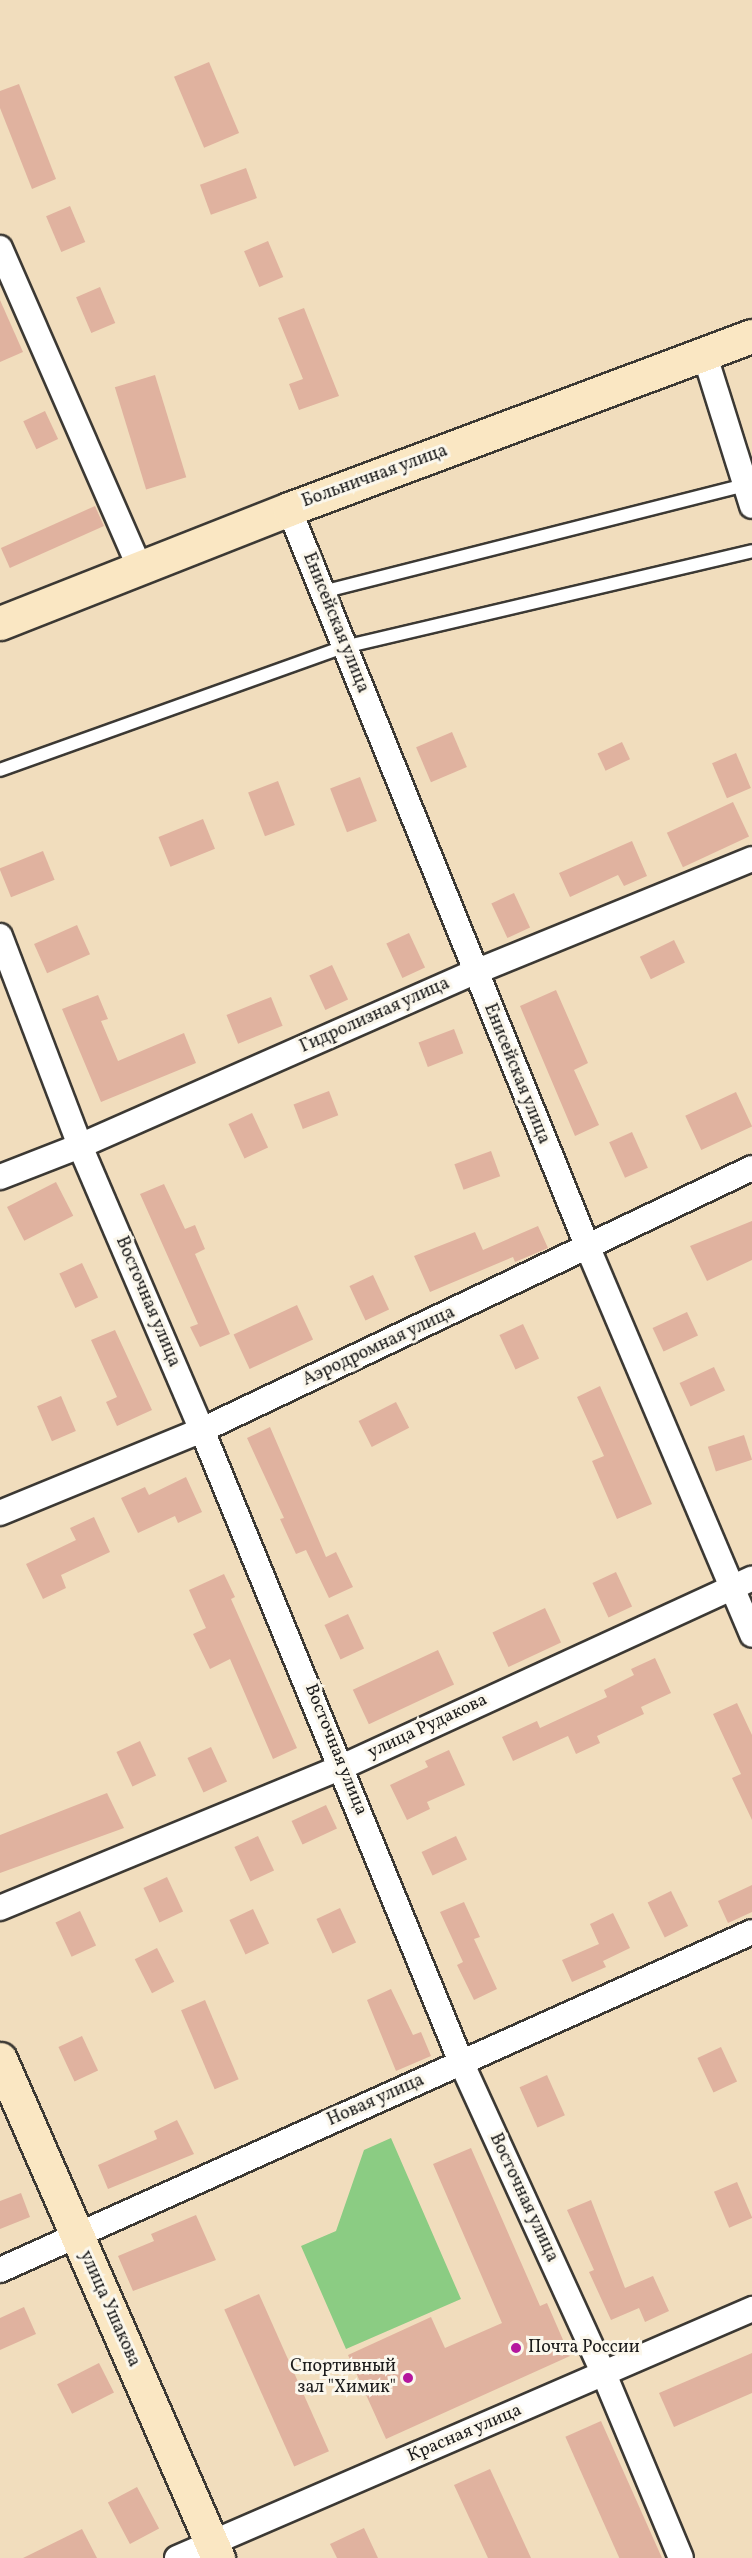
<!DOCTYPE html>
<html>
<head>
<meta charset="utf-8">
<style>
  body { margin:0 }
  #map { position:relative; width:752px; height:2558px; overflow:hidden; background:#f1ddbd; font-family:Vollkorn,serif }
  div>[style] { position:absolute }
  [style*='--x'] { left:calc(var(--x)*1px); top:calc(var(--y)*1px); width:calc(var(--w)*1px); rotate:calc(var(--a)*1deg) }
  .green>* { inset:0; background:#8bcc83 }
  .building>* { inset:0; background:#e0b29f; transform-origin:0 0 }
  .roads { filter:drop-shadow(2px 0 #3c3934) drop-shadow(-2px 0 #3c3934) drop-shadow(0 2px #3c3934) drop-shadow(0 -2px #3c3934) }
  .lane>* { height:12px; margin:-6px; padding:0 6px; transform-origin:6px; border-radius:6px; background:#fff }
  .street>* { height:24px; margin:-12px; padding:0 12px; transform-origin:12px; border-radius:12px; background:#fff }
  .secondary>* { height:33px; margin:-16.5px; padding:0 16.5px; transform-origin:16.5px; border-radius:16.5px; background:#fae7c3 }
  .dots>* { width:16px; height:16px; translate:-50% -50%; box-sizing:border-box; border:3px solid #fbf7ec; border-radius:50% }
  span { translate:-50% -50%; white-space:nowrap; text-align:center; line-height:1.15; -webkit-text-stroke:6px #fbf7ec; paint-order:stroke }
  .street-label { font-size:18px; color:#1c1c1c }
  .poi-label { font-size:18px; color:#1c1c1c }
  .left { translate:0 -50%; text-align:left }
  .right { translate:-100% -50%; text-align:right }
</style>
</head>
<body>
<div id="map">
  <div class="green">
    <div style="clip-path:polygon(391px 2138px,461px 2299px,346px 2349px,301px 2246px,336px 2231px,364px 2150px)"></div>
  </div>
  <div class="building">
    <div style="left:209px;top:62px;width:77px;height:38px;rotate:67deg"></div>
    <div style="clip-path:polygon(19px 84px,56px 179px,32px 189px,0 108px,0 91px)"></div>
    <div style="left:246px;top:168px;width:32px;height:49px;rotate:70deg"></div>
    <div style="left:70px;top:206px;width:39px;height:26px;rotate:67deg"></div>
    <div style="left:268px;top:241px;width:39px;height:26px;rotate:67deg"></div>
    <div style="left:100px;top:287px;width:39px;height:26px;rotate:67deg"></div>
    <div style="clip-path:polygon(0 300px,23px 352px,0 362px)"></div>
    <div style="clip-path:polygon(304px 308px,339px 396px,299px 410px,289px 384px,303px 379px,278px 318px)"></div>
    <div style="left:155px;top:375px;width:107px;height:42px;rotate:73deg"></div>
    <div style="left:45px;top:411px;width:31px;height:24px;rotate:65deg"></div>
    <div style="left:95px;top:506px;width:22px;height:103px;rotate:66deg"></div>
    <div style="left:452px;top:732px;width:38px;height:39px;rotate:67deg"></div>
    <div style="left:622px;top:742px;width:19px;height:27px;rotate:65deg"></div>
    <div style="left:736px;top:753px;width:38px;height:26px;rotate:67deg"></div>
    <div style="left:360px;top:777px;width:47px;height:32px;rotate:69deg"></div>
    <div style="left:278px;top:781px;width:47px;height:32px;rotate:69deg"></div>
    <div style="left:733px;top:802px;width:38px;height:73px;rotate:65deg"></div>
    <div style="left:203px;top:819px;width:32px;height:48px;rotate:68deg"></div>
    <div style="clip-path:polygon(632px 841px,647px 876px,624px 886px,618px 875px,570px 897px,559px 873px)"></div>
    <div style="left:43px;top:851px;width:31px;height:47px;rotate:68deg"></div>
    <div style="left:514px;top:893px;width:38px;height:25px;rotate:65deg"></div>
    <div style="left:77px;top:925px;width:32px;height:47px;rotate:66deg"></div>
    <div style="left:409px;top:933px;width:38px;height:25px;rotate:65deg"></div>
    <div style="left:674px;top:940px;width:25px;height:38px;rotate:64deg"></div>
    <div style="left:332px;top:965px;width:38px;height:25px;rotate:65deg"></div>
    <div style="clip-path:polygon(556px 990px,588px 1063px,574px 1070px,599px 1125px,575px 1136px,520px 1006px)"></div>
    <div style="clip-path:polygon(98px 995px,108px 1019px,101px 1021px,118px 1061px,184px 1033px,196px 1063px,101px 1102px,62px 1009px)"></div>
    <div style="left:271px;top:997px;width:31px;height:48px;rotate:68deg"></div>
    <div style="left:454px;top:1029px;width:26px;height:38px;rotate:69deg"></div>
    <div style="left:329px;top:1091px;width:26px;height:38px;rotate:69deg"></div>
    <div style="left:736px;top:1092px;width:38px;height:56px;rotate:65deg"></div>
    <div style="left:252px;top:1113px;width:38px;height:26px;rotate:65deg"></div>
    <div style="left:632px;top:1132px;width:39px;height:25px;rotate:66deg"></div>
    <div style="left:491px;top:1151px;width:27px;height:39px;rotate:70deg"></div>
    <div style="left:56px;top:1182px;width:38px;height:55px;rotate:63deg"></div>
    <div style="clip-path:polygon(164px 1184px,185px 1229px,195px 1225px,205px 1249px,195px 1254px,230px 1334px,200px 1347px,190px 1327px,198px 1324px,140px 1194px)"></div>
    <div style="clip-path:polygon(752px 1221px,752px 1260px,707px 1281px,690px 1246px)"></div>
    <div style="clip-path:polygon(538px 1226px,548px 1248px,515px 1262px,513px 1257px,430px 1292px,414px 1256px,475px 1232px,483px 1250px)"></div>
    <div style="left:82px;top:1263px;width:38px;height:25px;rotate:65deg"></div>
    <div style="left:373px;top:1275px;width:38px;height:26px;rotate:65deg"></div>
    <div style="left:297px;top:1305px;width:38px;height:70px;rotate:65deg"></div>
    <div style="left:687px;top:1312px;width:26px;height:38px;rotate:65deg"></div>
    <div style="left:523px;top:1324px;width:38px;height:26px;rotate:65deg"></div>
    <div style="clip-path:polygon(115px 1330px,152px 1410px,117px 1426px,106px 1402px,117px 1397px,91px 1340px)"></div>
    <div style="left:714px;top:1367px;width:26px;height:38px;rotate:65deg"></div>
    <div style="clip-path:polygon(600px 1386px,652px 1504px,617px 1519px,592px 1461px,604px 1456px,577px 1397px)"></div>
    <div style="left:61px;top:1396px;width:38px;height:26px;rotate:67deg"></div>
    <div style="left:396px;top:1402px;width:29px;height:42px;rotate:63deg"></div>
    <div style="clip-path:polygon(270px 1427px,326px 1557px,336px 1552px,353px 1587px,329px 1598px,306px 1550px,296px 1554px,280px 1519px,284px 1518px,247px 1438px)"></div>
    <div style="left:744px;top:1435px;width:26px;height:38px;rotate:72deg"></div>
    <div style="clip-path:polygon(186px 1477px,202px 1512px,178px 1523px,175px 1516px,138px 1533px,121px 1498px,145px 1487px,149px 1495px)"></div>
    <div style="clip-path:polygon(94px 1517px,110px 1552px,61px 1575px,66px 1588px,43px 1599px,26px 1564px,76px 1540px,70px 1528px)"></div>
    <div style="left:616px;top:1572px;width:38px;height:26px;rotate:65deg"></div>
    <div style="clip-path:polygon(224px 1574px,235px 1597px,231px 1599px,297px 1748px,273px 1759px,230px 1659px,210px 1669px,193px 1634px,206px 1628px,189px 1590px)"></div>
    <div style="left:545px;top:1608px;width:38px;height:58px;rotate:65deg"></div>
    <div style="left:348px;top:1614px;width:38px;height:26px;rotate:65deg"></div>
    <div style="left:438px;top:1650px;width:38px;height:94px;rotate:65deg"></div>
    <div style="clip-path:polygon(655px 1658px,671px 1693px,641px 1707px,644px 1714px,597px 1736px,600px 1743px,576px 1754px,568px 1736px,513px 1761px,502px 1737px,537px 1721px,540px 1728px,607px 1697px,604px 1690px,634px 1675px,631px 1669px)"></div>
    <div style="clip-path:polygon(737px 1703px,752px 1735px,752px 1820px,732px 1778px,741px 1774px,713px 1714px)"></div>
    <div style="left:140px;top:1741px;width:38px;height:26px;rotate:65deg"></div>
    <div style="left:211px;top:1747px;width:38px;height:26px;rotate:65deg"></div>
    <div style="clip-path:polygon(449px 1750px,465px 1785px,427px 1802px,430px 1809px,407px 1820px,390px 1785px,428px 1767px,425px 1761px)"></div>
    <div style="clip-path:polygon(107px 1793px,124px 1828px,0 1873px,0 1835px)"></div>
    <div style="left:326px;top:1805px;width:26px;height:38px;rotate:65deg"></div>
    <div style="left:258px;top:1836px;width:38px;height:26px;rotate:65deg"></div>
    <div style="left:456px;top:1836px;width:26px;height:38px;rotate:65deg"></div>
    <div style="left:167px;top:1877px;width:38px;height:26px;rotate:65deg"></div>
    <div style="clip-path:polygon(752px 1885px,752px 1912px,728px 1923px,718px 1901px)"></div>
    <div style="left:671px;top:1891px;width:39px;height:26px;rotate:64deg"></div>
    <div style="clip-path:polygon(464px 1902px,480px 1937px,474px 1939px,497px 1989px,474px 2000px,457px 1965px,463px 1962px,440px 1912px)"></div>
    <div style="left:340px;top:1908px;width:38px;height:26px;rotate:65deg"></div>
    <div style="left:253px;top:1909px;width:38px;height:26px;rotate:65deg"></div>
    <div style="left:80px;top:1911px;width:38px;height:27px;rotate:65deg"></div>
    <div style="clip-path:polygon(613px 1913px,630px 1948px,603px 1961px,606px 1967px,572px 1982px,562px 1960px,599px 1944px,590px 1924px)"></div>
    <div style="left:157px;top:1948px;width:38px;height:25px;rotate:63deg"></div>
    <div style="clip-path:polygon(391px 1989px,413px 2035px,421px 2032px,431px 2056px,396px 2071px,367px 2000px)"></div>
    <div style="left:205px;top:2000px;width:86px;height:26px;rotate:67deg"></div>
    <div style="left:82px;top:2036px;width:38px;height:26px;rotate:65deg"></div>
    <div style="left:721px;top:2047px;width:38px;height:26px;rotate:65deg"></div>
    <div style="left:547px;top:2075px;width:44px;height:30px;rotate:66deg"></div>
    <div style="clip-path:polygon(177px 2120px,194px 2154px,108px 2189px,98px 2165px,157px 2139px,154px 2131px)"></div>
    <div style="clip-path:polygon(471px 2148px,540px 2306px,547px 2303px,570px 2356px,386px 2439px,348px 2355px,431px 2317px,445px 2348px,502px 2323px,433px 2164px)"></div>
    <div style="left:737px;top:2182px;width:39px;height:25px;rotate:67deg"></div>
    <div style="clip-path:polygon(21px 2193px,30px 2217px,0 2229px,0 2201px)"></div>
    <div style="clip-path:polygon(591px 2200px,625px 2288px,653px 2276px,669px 2311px,645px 2322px,639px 2308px,611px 2320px,589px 2272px,594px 2270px,567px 2210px)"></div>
    <div style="clip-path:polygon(196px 2215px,216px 2260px,133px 2291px,118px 2256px,154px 2241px,151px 2234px)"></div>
    <div style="left:259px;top:2294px;width:172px;height:38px;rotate:66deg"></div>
    <div style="clip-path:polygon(24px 2307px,36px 2334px,0 2350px,0 2318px)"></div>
    <div style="clip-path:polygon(752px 2353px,752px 2393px,674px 2427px,659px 2393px)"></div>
    <div style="left:99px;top:2363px;width:33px;height:47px;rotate:63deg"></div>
    <div style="left:601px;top:2421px;width:150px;height:39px;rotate:66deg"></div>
    <div style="clip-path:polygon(490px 2469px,531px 2558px,488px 2558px,454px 2485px)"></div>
    <div style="left:137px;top:2487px;width:47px;height:33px;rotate:62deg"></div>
    <div style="clip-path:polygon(364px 2528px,378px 2558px,337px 2558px,330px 2544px)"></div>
    <div style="clip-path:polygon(82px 2529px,97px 2558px,23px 2558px)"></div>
  </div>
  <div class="roads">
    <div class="lane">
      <div style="--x:322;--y:592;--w:437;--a:-14.2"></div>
      <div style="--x:0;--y:770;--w:365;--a:-19.7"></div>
      <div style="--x:344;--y:647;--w:419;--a:-13.2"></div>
    </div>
    <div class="street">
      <div style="--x:0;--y:248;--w:349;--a:66.4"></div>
      <div style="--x:705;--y:356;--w:157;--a:72.6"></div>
      <div style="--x:289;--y:509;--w:797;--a:67.97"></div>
      <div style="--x:588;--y:1248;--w:420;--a:67"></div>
      <div style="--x:0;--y:936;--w:225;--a:69.1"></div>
      <div style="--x:80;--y:1146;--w:309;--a:66.8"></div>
      <div style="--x:202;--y:1430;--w:683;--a:67.72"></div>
      <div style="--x:461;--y:2062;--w:343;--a:65.4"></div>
      <div style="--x:604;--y:2374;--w:199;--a:67.3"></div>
      <div style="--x:0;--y:1177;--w:86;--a:-21.2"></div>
      <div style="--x:80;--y:1146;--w:432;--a:-23.8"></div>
      <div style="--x:475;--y:972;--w:299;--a:-22.2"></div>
      <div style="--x:0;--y:1513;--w:218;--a:-22.3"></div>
      <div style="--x:202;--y:1430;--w:609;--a:-25.47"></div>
      <div style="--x:0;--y:1908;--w:370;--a:-22.4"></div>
      <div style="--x:342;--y:1767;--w:451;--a:-24.7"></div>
      <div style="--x:0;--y:2270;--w:824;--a:-24.2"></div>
      <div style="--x:177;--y:2558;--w:627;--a:-23.41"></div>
    </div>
    <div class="secondary">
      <div style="--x:0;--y:623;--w:311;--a:-21.5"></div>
      <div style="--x:289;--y:509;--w:494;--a:-20.5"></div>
      <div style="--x:0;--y:2059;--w:545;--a:66.4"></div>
    </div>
  </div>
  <div class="dots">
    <div style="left:516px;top:2348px;background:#b5179e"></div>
    <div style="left:408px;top:2378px;background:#b5179e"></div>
  </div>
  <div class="street-label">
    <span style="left:375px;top:477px;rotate:-20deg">Больничная улица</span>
    <span style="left:335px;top:623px;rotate:68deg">Енисейская улица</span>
    <span style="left:375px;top:1016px;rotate:-24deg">Гидролизная улица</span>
    <span style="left:516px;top:1074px;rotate:68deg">Енисейская улица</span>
    <span style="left:147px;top:1302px;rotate:67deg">Восточная улица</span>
    <span style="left:379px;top:1347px;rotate:-25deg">Аэродромная улица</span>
    <span style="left:428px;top:1727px;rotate:-25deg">улица Рудакова</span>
    <span style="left:335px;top:1750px;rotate:68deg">Восточная улица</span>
    <span style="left:376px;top:2101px;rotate:-24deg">Новая улица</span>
    <span style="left:523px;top:2198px;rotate:65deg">Восточная улица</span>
    <span style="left:109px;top:2309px;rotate:66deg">улица Ушакова</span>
    <span style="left:465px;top:2434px;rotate:-23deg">Красная улица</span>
  </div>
  <div class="poi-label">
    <span class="left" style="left:528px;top:2348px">Почта России</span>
    <span class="right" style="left:396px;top:2378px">Спортивный<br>зал "Химик"</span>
  </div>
</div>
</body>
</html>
